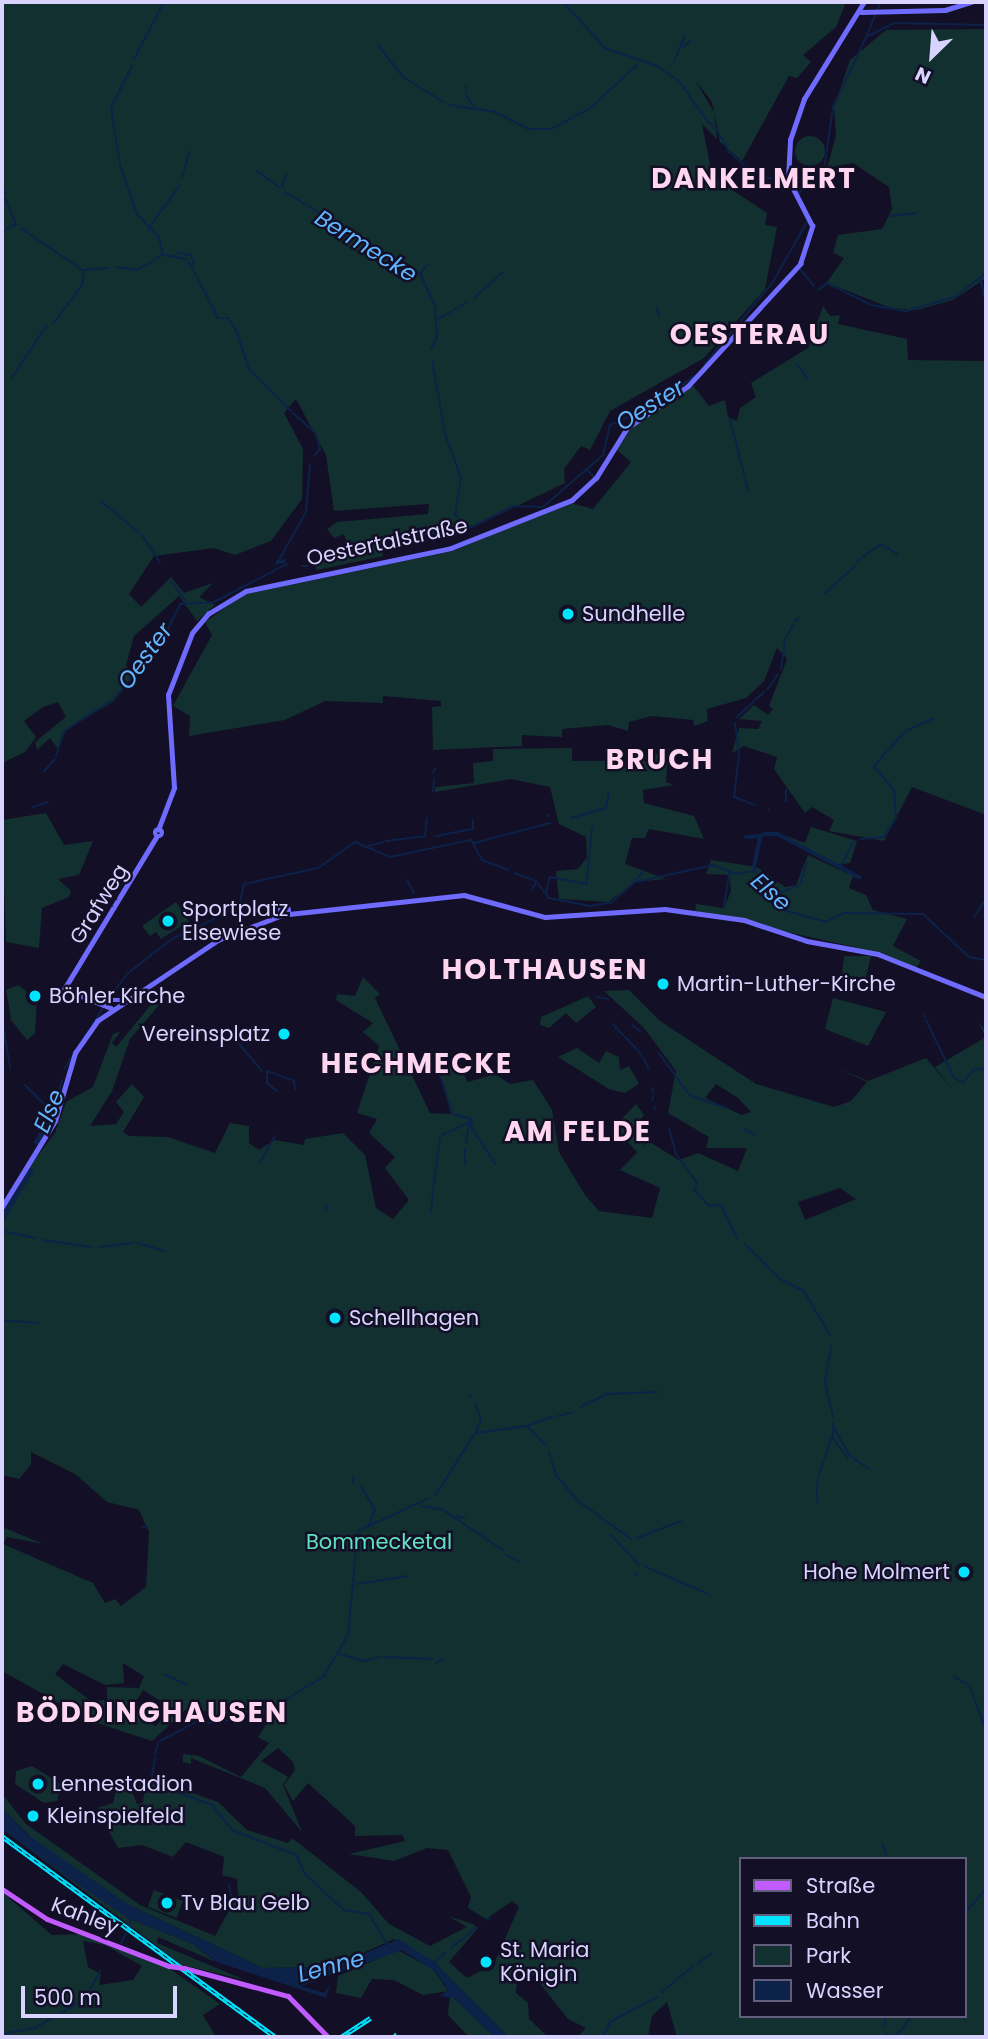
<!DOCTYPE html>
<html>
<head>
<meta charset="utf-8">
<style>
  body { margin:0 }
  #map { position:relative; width:988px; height:2039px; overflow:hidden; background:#130f26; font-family:Poppins,sans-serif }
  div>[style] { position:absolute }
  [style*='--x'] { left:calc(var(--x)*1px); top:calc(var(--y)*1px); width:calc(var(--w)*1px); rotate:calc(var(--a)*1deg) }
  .green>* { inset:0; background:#12302f; transform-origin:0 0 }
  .round { border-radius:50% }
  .water>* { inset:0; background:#0c2248 }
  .stream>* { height:2px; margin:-1px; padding:0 1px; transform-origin:1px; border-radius:1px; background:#0c2248 }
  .canal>* { height:3.5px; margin:-1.75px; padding:0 1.75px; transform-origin:1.75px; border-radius:1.75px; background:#0c2248 }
  .river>* { height:4.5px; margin:-2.25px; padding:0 2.25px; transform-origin:2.25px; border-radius:2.25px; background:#0c2248 }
  .secondary>* { height:4.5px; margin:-2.25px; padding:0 2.25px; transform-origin:2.25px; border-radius:2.25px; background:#6f6bff }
  .secondary>.ring { margin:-2.25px; padding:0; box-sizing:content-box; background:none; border:4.5px solid #6f6bff; border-radius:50% }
  .primary>* { height:5px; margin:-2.5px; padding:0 2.5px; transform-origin:2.5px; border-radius:2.5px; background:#c25bff }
  .rail>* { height:4.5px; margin-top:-2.25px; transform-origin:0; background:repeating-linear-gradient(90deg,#130f26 0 5px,#00e5ff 0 10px); box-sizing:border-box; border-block:2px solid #00e5ff }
  .primary-bridge>* { height:5px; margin:-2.5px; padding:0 2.5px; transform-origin:2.5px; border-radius:2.5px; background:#c25bff }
  .dots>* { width:19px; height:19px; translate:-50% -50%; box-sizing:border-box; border:4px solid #130f26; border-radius:50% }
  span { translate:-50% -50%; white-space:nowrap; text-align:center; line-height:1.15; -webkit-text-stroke:5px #130f26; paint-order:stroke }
  .street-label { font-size:21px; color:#d9d4ff }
  .poi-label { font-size:21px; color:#d9d4ff }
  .left { translate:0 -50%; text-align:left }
  .right { translate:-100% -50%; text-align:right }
  .park-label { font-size:21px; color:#5fe0c0 }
  .water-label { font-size:23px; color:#62b6ff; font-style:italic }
  .district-label { font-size:28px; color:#ffd6f0; font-weight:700; letter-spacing:2px }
  .frame { position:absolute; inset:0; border:4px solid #d9d4ff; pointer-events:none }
  .legend { position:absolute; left:739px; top:1857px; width:228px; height:161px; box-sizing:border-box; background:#130f26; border:2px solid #625e7d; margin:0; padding:9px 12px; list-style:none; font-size:21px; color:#d9d4ff }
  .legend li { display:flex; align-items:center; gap:14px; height:35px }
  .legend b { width:35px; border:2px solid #625e7d }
  .north { position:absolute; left:897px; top:21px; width:70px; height:70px; -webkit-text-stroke:5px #130f26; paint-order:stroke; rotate:205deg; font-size:19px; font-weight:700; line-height:28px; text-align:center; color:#d9d4ff }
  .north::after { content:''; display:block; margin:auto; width:24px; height:32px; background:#d9d4ff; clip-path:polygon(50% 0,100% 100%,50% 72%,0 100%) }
  .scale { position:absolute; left:21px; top:1986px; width:156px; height:32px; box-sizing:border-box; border:4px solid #d9d4ff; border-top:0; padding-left:9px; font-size:21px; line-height:24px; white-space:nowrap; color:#d9d4ff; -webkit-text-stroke:5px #130f26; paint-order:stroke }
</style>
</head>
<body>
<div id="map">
  <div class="green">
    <div style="clip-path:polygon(2px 2px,846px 2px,836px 27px,803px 55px,811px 62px,797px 78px,789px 76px,742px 161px,720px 142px,712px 102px,695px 80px,714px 112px,717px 139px,702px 124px,711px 169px,720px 182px,767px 213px,765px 225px,777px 227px,765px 289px,704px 358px,610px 411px,590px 450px,581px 446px,564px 469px,565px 483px,471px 528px,381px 542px,383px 556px,317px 570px,314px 564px,349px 549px,344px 534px,334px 538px,327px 529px,337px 522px,428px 514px,429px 504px,334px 511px,326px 455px,296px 399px,284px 413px,303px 449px,302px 499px,271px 541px,235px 555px,214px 548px,154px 556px,129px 594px,141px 607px,171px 577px,184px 593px,213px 583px,199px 597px,215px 605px,197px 621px,179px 596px,134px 636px,126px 665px,132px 676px,114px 701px,66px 730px,58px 749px,50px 738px,37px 750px,35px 742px,66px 717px,58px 702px,43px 707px,24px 721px,36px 737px,25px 752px,2px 763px)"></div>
    <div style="clip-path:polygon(986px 29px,986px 278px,953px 300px,917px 310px,891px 308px,827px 283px,820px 292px,844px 258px,833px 253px,838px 235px,882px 229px,892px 209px,889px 187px,853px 163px,827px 168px,836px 136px,834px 107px,850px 60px,886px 30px)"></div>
    <div class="round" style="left:795px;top:136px;width:30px;height:30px"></div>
    <div style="clip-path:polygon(823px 306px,830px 316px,840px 315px,838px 324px,907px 339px,908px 360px,986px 361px,986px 815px,912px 787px,884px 841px,829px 831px,834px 820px,812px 807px,805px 813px,774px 769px,777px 757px,744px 746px,732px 753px,739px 728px,758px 729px,762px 721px,739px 719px,754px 705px,768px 715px,773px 709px,769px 706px,787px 659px,777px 648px,764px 681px,746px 698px,707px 709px,708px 721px,694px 726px,693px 720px,652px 716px,629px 722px,628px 731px,608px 725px,562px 729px,562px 737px,522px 735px,522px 746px,433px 750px,432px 707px,441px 706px,441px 701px,383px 696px,383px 703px,325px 701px,285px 720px,189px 736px,190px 716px,173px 706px,212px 635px,205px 622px,242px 595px,453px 551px,571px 503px,593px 509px,631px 462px,617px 450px,635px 423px,692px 384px,709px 406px,725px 400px,728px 417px,737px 421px,740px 408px,756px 397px,751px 383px,808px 348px)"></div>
    <div style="clip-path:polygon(572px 748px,572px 761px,647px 761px,648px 754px,668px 754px,666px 782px,674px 785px,643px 790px,644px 803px,694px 816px,704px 839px,649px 829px,645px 838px,632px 838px,625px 864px,666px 879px,634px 882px,609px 902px,559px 899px,556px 871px,578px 869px,587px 857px,586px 837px,559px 824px,550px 787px,511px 779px,435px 792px,435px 787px,474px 783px,473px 763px,493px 761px,493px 749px)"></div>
    <div style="clip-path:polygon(46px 813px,64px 845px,93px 841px,79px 875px,58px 879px,71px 891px,69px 897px,42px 908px,39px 948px,6px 942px,2px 820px)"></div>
    <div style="clip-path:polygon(811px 827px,857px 841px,850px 863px,836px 865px,781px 834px,805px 843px)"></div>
    <div style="clip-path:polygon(808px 855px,853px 876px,849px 888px,866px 895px,873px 910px,907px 919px,893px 946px,921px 961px,916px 968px,867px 950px,695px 911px,696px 904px,724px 908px,731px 891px,729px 875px,706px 874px,711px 860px,757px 867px,785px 887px,796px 885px)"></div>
    <div style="clip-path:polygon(176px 902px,189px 921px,161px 939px,156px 932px,150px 936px,142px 926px)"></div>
    <div style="clip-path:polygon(844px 956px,871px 956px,865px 981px,842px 974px)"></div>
    <div style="clip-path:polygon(evenodd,363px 977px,380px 994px,375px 998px,430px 1113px,451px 1114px,438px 1068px,458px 1064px,468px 1082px,495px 1074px,510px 1084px,533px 1080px,552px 1110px,559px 1152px,585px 1195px,599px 1211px,652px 1218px,660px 1188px,620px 1170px,648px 1141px,679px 1160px,698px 1153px,738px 1171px,747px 1148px,706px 1148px,709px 1137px,668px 1113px,676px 1071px,644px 1028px,604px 991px,629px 990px,660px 1021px,756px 1084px,834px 1107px,851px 1101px,867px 1082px,835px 1067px,868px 1081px,926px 1058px,953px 1090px,935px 1067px,986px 1037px,978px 1022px,986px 1031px,986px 2037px,677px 2037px,667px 2002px,652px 2016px,648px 2037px,577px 2037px,586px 2028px,568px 2019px,534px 1976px,518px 1972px,516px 1993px,528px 2003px,529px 2019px,548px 2037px,509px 2037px,434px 1962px,394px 1939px,332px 1967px,263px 1968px,127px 1904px,34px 1840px,2px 1808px,2px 1794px,26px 1824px,140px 1905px,215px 1936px,238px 1894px,237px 1879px,222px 1875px,224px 1857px,186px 1842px,173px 1857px,142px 1845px,118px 1848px,108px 1830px,113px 1814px,97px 1808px,113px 1803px,119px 1778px,128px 1781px,137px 1804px,143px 1803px,145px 1784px,140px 1777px,150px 1778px,218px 1802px,247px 1830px,288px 1843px,292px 1838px,361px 1892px,389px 1924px,430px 1946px,467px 1927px,448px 1916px,473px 1924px,478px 1928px,449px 1962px,467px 1978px,494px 1964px,519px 1907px,512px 1901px,486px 1919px,468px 1908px,471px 1897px,448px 1850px,427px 1848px,394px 1861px,349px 1854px,405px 1841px,402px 1835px,355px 1836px,355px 1826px,308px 1783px,293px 1801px,284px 1785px,295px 1770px,293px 1762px,278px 1748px,261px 1761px,288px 1777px,283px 1785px,302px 1832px,265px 1788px,191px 1758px,191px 1764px,183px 1762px,183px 1754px,199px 1756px,241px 1777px,269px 1743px,258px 1737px,270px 1719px,265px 1711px,221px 1718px,191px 1705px,152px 1741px,91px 1721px,2px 1671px,2px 1531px,5px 1528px,43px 1544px,7px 1537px,3px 1544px,93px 1583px,105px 1603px,115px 1599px,121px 1606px,146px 1587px,149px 1532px,139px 1510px,107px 1502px,75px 1474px,31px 1452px,31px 1464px,19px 1479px,2px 1475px,2px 1225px,33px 1162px,55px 1133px,66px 1102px,93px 1087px,113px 1034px,121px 1031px,112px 1043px,116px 1047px,154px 1001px,159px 1005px,130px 1039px,112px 1091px,90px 1126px,116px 1124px,124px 1112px,116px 1102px,132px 1084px,144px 1097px,123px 1132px,129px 1136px,168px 1137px,215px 1153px,230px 1123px,249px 1126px,249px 1143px,259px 1150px,275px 1140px,304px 1145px,305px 1139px,343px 1133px,365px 1155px,376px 1208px,393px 1219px,409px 1200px,385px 1168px,395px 1157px,369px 1133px,377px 1119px,357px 1113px,379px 1046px,363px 1032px,373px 1023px,336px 1000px,337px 994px,355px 996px,363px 977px,716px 1084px,738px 1098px,751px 1112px,742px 1115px,705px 1098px,716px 1084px,363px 977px,840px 1188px,856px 1199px,805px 1220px,798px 1202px,840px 1188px,363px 977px,123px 1663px,144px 1676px,139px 1688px,107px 1687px,107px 1700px,91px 1701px,55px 1674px,63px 1664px,105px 1685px,124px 1683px,123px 1663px,363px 977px,143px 1690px,172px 1708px,155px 1727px,135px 1703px,143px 1690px,363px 977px,741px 1859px,965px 1859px,965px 2016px,741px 2016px,741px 1859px)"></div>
    <div style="clip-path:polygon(18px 985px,37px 999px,35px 1033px,27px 1040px,11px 1020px,8px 1001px,6px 990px)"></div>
    <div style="clip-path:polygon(588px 996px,596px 1007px,576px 1023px,566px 1013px,549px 1028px,540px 1025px,541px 1017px)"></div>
    <div style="clip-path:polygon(833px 998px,886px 1012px,868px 1046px,825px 1029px)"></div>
    <div style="clip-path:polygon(577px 1048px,599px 1063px,606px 1051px,619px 1057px,620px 1070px,629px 1066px,639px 1084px,625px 1093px,609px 1089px,558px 1057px)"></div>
    <div style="clip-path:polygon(636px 1104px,644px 1115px,635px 1127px,647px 1140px,638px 1153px,614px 1127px)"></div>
    <div style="clip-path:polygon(32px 1766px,61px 1784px,57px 1801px,44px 1803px,15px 1784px,16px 1771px)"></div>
    <div style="clip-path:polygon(2px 1829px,128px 1918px,193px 1944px,216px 1962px,158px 1937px,157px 1943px,245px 1980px,182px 1965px)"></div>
    <div style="left:154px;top:1890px;width:31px;height:18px;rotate:21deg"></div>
    <div style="clip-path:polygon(evenodd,2px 1892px,52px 1935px,84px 1934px,167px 1967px,220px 2004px,203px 2015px,216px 2037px,2px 2037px,2px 1892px,83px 1941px,105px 1945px,142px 1966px,133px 1980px,99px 1985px,101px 1974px,88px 1967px,83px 1941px)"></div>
    <div style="clip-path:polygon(398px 1950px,434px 1970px,448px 1991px,423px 1995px,394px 1980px,372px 1979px,361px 1998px,336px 1993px,338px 1976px)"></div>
    <div style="clip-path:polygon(450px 1995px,454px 1998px,494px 2037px,469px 2037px,448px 2015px)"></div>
  </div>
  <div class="water">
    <div style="clip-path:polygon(2px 1808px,27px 1834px,127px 1904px,263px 1968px,332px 1967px,399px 1939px,434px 1962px,509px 2037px,494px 2037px,454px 1998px,440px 1996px,448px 1990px,437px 1973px,402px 1950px,301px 1986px,324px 1993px,330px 1985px,326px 1998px,217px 1962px,193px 1944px,128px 1918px,70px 1879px,2px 1829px)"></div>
  </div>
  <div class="stream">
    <div style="--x:563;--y:2;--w:62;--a:47.6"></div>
    <div style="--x:605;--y:48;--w:55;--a:19.1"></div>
    <div style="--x:867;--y:35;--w:35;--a:-68"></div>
    <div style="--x:378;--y:45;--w:39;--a:52"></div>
    <div style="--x:402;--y:76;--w:49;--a:32.4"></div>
    <div style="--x:683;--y:47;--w:9;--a:-41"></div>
    <div style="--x:134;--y:59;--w:64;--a:-62.2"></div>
    <div style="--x:674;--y:62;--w:29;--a:-68"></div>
    <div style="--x:132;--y:66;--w:47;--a:116.6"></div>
    <div style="--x:111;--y:108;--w:58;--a:81"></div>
    <div style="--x:120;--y:165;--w:52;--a:70.9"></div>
    <div style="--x:137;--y:214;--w:33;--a:47"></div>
    <div style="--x:159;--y:238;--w:17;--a:77"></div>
    <div style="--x:163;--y:255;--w:24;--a:9"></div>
    <div style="--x:187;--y:259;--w:20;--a:60"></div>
    <div style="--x:658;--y:67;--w:25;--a:34"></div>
    <div style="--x:679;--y:81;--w:49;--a:55"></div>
    <div style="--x:465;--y:87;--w:4;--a:76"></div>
    <div style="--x:466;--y:95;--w:16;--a:55"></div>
    <div style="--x:2;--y:103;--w:4;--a:90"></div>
    <div style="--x:450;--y:105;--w:46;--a:8.8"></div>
    <div style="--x:495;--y:112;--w:38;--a:27"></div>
    <div style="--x:529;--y:129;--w:22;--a:0"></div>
    <div style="--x:551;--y:129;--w:43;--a:-27.8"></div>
    <div style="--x:589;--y:109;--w:65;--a:-42.5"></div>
    <div style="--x:2;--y:109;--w:1;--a:90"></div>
    <div style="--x:2;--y:112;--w:1;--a:90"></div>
    <div style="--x:2;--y:116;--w:10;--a:90"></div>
    <div style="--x:708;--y:122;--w:6;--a:39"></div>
    <div style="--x:715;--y:127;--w:24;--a:60"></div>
    <div style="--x:2;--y:139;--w:5;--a:90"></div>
    <div style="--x:727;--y:150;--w:28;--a:41"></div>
    <div style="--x:257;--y:171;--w:27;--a:36"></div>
    <div style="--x:757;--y:175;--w:28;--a:13"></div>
    <div style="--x:182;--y:177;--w:27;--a:-73"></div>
    <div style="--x:2;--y:184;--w:10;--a:73"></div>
    <div style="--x:282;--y:187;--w:13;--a:-72"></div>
    <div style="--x:285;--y:192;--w:159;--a:31.4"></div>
    <div style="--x:421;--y:275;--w:35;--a:66"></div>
    <div style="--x:435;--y:307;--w:30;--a:86"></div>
    <div style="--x:437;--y:337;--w:13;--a:117"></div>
    <div style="--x:799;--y:193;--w:35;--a:-44"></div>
    <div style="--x:824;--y:169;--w:63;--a:-81.7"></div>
    <div style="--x:833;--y:107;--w:77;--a:-64.8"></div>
    <div style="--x:866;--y:37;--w:32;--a:-26"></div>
    <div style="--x:895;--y:23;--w:91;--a:1.3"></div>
    <div style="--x:5;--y:198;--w:28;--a:67"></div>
    <div style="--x:16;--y:224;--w:11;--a:153"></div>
    <div style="--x:891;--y:216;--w:25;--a:-7"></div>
    <div style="--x:21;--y:228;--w:74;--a:34.5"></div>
    <div style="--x:82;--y:270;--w:27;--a:-4"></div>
    <div style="--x:148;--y:229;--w:54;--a:-54"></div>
    <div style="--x:2;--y:233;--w:3;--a:-45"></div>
    <div style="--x:178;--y:253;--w:13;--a:9"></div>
    <div style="--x:191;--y:255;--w:10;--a:73"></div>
    <div style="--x:153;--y:260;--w:9;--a:-32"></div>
    <div style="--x:115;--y:267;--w:21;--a:8"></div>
    <div style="--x:136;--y:270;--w:17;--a:-28"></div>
    <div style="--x:799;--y:268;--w:23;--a:50"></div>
    <div style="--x:421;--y:273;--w:10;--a:-53"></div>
    <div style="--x:980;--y:278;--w:23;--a:77"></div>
    <div style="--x:198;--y:279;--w:44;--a:62.9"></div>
    <div style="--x:218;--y:318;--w:10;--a:0"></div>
    <div style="--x:228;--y:318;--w:14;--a:56"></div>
    <div style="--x:236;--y:330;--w:41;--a:71.6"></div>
    <div style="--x:249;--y:369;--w:59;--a:45"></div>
    <div style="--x:818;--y:290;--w:11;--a:-38"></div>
    <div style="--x:827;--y:283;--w:49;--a:26.6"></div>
    <div style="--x:871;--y:305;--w:36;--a:10"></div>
    <div style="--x:906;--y:311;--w:51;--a:-15.9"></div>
    <div style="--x:955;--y:297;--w:39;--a:-38"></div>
    <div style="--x:474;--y:298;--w:39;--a:-42"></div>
    <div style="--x:986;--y:304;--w:1;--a:90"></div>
    <div style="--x:656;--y:307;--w:9;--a:69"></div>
    <div style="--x:438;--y:319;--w:34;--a:-30"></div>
    <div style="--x:53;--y:324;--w:49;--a:-53.4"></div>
    <div style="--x:82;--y:285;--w:15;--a:-82"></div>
    <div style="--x:432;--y:359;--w:76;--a:80.2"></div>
    <div style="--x:445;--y:434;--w:47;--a:70"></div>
    <div style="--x:461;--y:478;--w:37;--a:99"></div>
    <div style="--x:455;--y:515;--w:6;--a:39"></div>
    <div style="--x:705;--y:364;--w:107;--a:-50.3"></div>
    <div style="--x:773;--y:282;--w:69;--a:-60.5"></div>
    <div style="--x:797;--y:364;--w:19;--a:55"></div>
    <div style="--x:12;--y:377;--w:61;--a:-56.3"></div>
    <div style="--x:293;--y:413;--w:31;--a:42"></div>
    <div style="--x:316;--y:434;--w:16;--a:75"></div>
    <div style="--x:320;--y:449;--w:9;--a:131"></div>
    <div style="--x:730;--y:419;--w:73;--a:75.8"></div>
    <div style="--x:586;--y:469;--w:10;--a:45"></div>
    <div style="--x:102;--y:502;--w:48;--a:40"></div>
    <div style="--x:142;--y:535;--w:33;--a:57"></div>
    <div style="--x:894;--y:552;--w:4;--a:34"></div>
    <div style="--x:863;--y:557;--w:22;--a:-36"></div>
    <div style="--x:881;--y:544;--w:13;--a:32"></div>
    <div style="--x:857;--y:562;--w:4;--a:-45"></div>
    <div style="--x:276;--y:565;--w:61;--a:-60.5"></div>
    <div style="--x:306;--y:512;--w:48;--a:-85.2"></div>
    <div style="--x:311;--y:565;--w:56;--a:-21"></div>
    <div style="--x:363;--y:545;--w:110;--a:-9.4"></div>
    <div style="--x:472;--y:527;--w:46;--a:-27.1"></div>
    <div style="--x:513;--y:506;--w:30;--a:2"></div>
    <div style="--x:543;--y:507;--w:79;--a:-40.9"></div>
    <div style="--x:603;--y:455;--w:31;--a:-77"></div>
    <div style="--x:610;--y:425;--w:54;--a:-24.2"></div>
    <div style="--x:659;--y:403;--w:44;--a:-37.6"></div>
    <div style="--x:302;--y:566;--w:6;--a:0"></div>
    <div style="--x:171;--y:581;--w:24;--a:54"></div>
    <div style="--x:825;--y:593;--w:40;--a:-42"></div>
    <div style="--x:795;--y:621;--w:6;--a:-39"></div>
    <div style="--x:786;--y:637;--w:14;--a:-60"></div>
    <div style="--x:781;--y:669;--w:30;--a:-82"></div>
    <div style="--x:767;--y:690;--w:19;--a:-55"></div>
    <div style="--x:737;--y:717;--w:37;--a:-43"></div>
    <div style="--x:735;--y:723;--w:29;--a:82"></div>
    <div style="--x:888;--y:750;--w:26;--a:-47"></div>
    <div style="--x:906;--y:731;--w:29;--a:-25"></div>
    <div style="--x:739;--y:754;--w:43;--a:96.6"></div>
    <div style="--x:734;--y:797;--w:22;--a:21"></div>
    <div style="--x:56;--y:756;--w:26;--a:-72"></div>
    <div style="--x:64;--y:731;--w:61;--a:-32.9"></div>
    <div style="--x:115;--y:698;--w:78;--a:-51.2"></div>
    <div style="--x:164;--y:637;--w:37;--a:-64"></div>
    <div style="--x:180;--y:604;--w:34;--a:-3"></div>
    <div style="--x:214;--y:602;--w:82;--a:-27.5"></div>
    <div style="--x:44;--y:771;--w:16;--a:-47"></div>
    <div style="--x:433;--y:773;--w:5;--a:-68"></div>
    <div style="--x:433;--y:792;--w:13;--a:-86"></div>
    <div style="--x:786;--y:801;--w:11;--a:-90"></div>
    <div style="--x:33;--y:807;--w:16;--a:-18"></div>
    <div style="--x:769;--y:809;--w:1;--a:90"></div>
    <div style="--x:547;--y:815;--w:1;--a:45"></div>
    <div style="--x:571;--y:818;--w:36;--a:-16"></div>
    <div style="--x:606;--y:808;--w:15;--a:-79"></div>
    <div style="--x:593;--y:826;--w:1;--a:-45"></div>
    <div style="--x:436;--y:836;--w:38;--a:-11"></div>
    <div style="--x:473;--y:829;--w:9;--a:-90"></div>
    <div style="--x:860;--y:839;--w:24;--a:-5"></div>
    <div style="--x:884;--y:837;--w:22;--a:-58"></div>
    <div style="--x:896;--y:818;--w:28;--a:-94"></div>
    <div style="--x:894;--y:790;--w:30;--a:-131"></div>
    <div style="--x:874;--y:767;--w:19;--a:-51"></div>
    <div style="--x:386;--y:841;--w:39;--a:-7"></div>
    <div style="--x:425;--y:836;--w:18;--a:-84"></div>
    <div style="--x:474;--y:843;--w:79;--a:-14.7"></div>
    <div style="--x:368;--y:846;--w:16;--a:-14"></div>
    <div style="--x:840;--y:868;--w:30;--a:-63"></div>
    <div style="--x:515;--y:873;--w:22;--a:21"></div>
    <div style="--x:536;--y:881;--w:21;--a:53"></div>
    <div style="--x:549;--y:898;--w:42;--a:11"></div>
    <div style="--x:590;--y:906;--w:22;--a:-10"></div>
    <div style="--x:612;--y:902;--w:30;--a:-41"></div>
    <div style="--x:635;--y:882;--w:80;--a:-12.3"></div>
    <div style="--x:713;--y:865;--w:24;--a:22"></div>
    <div style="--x:735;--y:874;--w:19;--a:-9"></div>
    <div style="--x:754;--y:871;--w:30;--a:42"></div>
    <div style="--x:776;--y:891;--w:21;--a:67"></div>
    <div style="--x:784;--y:910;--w:44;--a:15.9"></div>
    <div style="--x:826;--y:922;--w:20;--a:-27"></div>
    <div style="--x:844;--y:913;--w:79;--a:0.7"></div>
    <div style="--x:923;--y:914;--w:63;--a:43.1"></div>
    <div style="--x:969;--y:957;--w:17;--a:10"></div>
    <div style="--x:637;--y:879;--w:10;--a:-53"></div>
    <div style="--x:407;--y:880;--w:15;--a:62"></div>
    <div style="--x:800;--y:884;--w:22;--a:-72"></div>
    <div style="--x:532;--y:890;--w:9;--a:-63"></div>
    <div style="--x:546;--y:893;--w:16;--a:-76"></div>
    <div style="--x:550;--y:877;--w:37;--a:11"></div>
    <div style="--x:586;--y:884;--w:55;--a:-83.8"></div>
    <div style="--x:777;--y:894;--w:22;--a:-22"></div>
    <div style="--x:985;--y:898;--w:2;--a:-63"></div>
    <div style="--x:724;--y:906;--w:36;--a:-81"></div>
    <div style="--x:974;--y:917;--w:17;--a:-57"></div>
    <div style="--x:596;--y:997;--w:12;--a:9"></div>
    <div style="--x:109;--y:998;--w:31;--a:-53"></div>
    <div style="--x:128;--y:973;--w:56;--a:-37.7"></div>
    <div style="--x:172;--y:939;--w:74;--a:-25.5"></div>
    <div style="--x:239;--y:907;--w:24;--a:-78"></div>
    <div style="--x:244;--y:884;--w:76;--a:-12.2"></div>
    <div style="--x:318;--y:868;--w:45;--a:-35.1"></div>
    <div style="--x:355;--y:842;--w:38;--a:23"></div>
    <div style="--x:390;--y:857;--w:83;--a:-11.9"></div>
    <div style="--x:471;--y:840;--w:23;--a:61"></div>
    <div style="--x:482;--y:860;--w:28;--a:21"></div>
    <div style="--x:924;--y:1014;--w:3;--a:72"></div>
    <div style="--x:926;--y:1020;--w:64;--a:64.2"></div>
    <div style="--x:954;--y:1078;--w:10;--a:29"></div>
    <div style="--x:963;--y:1083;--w:16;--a:-52"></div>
    <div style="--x:973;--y:1070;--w:13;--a:-9"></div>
    <div style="--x:2;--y:1021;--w:47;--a:80.1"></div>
    <div style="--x:613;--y:1024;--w:15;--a:48"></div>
    <div style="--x:632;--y:1025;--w:10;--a:37"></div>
    <div style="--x:228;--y:1031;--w:52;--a:49.6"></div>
    <div style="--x:625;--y:1037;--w:6;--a:45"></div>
    <div style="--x:630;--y:1042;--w:15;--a:48"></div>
    <div style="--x:659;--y:1053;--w:49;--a:54.1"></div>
    <div style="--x:641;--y:1054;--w:3;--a:72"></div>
    <div style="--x:644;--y:1058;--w:11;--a:68"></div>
    <div style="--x:435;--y:1060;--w:55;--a:71.9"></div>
    <div style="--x:65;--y:1068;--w:75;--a:-57.6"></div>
    <div style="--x:25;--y:1085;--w:40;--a:45"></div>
    <div style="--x:652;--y:1088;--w:5;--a:79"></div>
    <div style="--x:277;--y:1091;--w:13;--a:-141"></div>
    <div style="--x:267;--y:1083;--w:12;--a:-90"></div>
    <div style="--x:267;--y:1071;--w:29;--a:20"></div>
    <div style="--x:294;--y:1081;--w:8;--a:83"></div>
    <div style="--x:689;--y:1095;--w:40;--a:18.9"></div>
    <div style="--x:652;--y:1100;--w:3;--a:-72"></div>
    <div style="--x:654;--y:1107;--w:3;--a:72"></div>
    <div style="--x:54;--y:1112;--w:33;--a:-76"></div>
    <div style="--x:453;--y:1114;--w:20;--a:15"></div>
    <div style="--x:472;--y:1119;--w:8;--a:97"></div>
    <div style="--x:471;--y:1127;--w:45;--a:56.7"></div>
    <div style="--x:669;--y:1129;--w:26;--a:74"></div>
    <div style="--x:676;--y:1154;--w:36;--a:54"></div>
    <div style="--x:697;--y:1183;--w:8;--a:113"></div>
    <div style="--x:694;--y:1190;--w:22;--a:47"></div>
    <div style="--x:709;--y:1206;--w:12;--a:-5"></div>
    <div style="--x:721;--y:1205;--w:37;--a:64"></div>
    <div style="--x:744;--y:1129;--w:11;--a:27"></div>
    <div style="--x:442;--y:1135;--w:33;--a:-25"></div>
    <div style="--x:466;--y:1143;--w:20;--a:-81"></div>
    <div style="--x:465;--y:1149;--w:16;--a:90"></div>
    <div style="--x:260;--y:1162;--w:30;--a:-60"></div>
    <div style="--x:433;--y:1190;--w:53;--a:-82.5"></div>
    <div style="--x:325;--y:1210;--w:5;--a:-68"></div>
    <div style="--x:431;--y:1212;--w:18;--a:-84"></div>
    <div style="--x:2;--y:1231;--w:3;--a:18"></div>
    <div style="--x:7;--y:1232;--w:30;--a:12"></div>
    <div style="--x:43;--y:1240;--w:49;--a:8.1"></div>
    <div style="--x:138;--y:1243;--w:28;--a:17"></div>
    <div style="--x:744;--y:1243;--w:51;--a:45"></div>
    <div style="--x:780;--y:1279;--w:27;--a:27"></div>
    <div style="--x:804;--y:1291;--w:51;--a:59.4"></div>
    <div style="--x:99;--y:1247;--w:35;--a:-7"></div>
    <div style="--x:2;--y:1320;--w:36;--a:5"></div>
    <div style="--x:832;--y:1343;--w:40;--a:100"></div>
    <div style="--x:825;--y:1382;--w:36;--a:77"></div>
    <div style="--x:470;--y:1395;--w:2;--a:27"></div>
    <div style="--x:475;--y:1403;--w:17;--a:69"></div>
    <div style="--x:481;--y:1419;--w:14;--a:111"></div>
    <div style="--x:580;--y:1407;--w:30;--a:-26"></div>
    <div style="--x:607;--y:1394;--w:51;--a:-2.2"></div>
    <div style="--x:558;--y:1416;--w:16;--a:-15"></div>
    <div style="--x:832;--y:1424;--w:35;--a:61"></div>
    <div style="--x:849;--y:1455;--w:24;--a:35"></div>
    <div style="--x:527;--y:1426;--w:27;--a:-20"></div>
    <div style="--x:833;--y:1427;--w:12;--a:90"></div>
    <div style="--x:833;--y:1439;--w:24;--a:52"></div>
    <div style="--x:549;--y:1453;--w:23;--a:72"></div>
    <div style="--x:556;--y:1475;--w:34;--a:50"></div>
    <div style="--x:578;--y:1501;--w:65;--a:35.6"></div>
    <div style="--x:818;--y:1478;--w:44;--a:-71.6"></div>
    <div style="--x:353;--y:1483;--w:5;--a:-90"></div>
    <div style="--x:361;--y:1486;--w:28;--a:60"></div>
    <div style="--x:375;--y:1510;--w:18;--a:112"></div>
    <div style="--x:435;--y:1496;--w:75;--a:-57.6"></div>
    <div style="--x:475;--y:1433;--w:52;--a:-7.7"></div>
    <div style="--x:527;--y:1426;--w:28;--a:46"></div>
    <div style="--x:817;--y:1502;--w:20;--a:-90"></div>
    <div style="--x:421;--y:1506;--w:22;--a:10"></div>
    <div style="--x:443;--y:1510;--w:73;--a:33.9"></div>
    <div style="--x:456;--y:1516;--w:9;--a:13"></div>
    <div style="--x:142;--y:1527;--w:5;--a:-11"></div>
    <div style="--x:611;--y:1535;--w:42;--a:46.9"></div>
    <div style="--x:637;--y:1538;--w:47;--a:-21.1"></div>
    <div style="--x:507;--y:1555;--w:13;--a:29"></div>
    <div style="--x:644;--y:1566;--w:72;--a:23.7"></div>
    <div style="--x:636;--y:1572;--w:4;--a:76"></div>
    <div style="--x:357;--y:1584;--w:52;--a:-8.9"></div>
    <div style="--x:340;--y:1654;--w:26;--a:16"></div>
    <div style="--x:365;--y:1661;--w:16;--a:-15"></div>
    <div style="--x:384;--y:1657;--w:48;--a:2.4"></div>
    <div style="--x:436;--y:1663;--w:7;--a:-34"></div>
    <div style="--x:164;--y:1674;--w:25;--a:26"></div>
    <div style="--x:954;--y:1677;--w:17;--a:28"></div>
    <div style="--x:970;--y:1687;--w:40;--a:69.8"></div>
    <div style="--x:280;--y:1703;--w:52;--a:-31.5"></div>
    <div style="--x:324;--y:1676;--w:48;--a:-59.7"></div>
    <div style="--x:348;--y:1635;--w:104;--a:-84.5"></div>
    <div style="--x:358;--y:1531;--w:78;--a:-24.9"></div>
    <div style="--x:256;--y:1717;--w:14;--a:-30"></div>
    <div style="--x:204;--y:1724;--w:36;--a:-9"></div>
    <div style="--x:985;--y:1733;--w:3;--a:72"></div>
    <div style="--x:160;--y:1741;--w:43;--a:-27.8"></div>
    <div style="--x:198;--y:1721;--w:19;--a:-102"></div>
    <div style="--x:155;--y:1755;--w:12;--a:-76"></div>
    <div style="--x:986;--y:1757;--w:1;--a:90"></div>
    <div style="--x:152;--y:1777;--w:19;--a:-81"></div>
    <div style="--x:153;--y:1783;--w:63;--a:20.4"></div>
    <div style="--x:212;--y:1805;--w:32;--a:51"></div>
    <div style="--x:232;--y:1830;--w:69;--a:21.3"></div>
    <div style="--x:296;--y:1855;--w:21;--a:65"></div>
    <div style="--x:305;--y:1874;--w:53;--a:42.7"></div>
    <div style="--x:344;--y:1910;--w:25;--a:9"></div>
    <div style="--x:369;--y:1914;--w:39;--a:59"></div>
    <div style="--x:882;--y:1844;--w:11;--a:68"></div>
    <div style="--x:229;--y:1884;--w:17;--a:80"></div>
    <div style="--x:965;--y:1913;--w:32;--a:-49"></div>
    <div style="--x:487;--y:1920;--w:4;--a:-45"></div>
    <div style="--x:129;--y:1926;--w:9;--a:-69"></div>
    <div style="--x:121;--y:1943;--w:11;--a:-63"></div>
    <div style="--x:451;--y:1948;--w:34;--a:-38"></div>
    <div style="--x:433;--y:1963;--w:16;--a:-40"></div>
    <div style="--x:697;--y:1964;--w:20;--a:-37"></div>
    <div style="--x:662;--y:1992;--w:39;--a:-40"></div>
    <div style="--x:885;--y:2016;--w:10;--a:90"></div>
    <div style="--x:885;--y:2033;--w:4;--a:63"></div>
    <div style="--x:2;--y:2034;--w:34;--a:-10"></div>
    <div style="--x:35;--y:2028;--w:58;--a:-30.1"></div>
    <div style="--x:85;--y:1999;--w:32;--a:-62"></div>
    <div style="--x:603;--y:2037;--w:17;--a:-65"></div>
    <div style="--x:610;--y:2022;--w:53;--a:-28"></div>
    <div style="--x:896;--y:2037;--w:26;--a:-54"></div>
  </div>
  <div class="canal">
    <div style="--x:278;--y:562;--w:6;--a:-9"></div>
    <div style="--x:764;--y:834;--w:14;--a:0"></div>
    <div style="--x:778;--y:834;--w:92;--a:28"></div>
    <div style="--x:746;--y:837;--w:15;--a:-4"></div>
    <div style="--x:761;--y:836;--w:30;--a:102"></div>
    <div style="--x:754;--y:871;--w:2;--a:-63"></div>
  </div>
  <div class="river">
    <div style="--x:36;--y:1142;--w:34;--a:-60"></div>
    <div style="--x:2;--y:1218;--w:55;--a:-59.2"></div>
  </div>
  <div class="secondary">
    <div style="--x:861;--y:12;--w:84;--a:-1.4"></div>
    <div style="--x:945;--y:10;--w:27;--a:-17"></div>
    <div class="ring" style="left:155.5px;top:829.5px;width:2.5px;height:2.5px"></div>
    <div style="--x:158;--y:830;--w:45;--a:-69.1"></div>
    <div style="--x:174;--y:788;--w:93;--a:-93.7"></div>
    <div style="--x:168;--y:695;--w:66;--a:-68.8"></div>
    <div style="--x:192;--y:633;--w:25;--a:-50"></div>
    <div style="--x:208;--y:614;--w:44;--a:-31.2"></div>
    <div style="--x:246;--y:591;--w:209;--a:-11.8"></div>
    <div style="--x:451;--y:548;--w:130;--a:-21.6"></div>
    <div style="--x:572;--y:500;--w:33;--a:-43"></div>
    <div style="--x:596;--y:478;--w:59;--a:-58.2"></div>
    <div style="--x:627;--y:428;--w:74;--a:-34.5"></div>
    <div style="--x:688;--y:386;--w:166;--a:-47.4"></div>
    <div style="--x:800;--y:264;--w:40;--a:-72"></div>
    <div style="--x:812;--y:226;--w:53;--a:-117.1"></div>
    <div style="--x:788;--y:179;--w:39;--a:-87"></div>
    <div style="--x:790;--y:140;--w:43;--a:-71.1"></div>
    <div style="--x:804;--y:99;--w:114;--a:-58.3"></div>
    <div class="ring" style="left:280.5px;top:906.5px;width:4.5px;height:4.5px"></div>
    <div style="--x:289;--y:914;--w:176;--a:-6.2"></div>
    <div style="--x:464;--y:895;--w:84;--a:15.2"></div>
    <div style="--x:545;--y:917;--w:120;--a:-3.8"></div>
    <div style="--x:665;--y:909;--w:80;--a:7.9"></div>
    <div style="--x:744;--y:920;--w:66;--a:18.4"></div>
    <div style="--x:807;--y:941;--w:72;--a:10.4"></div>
    <div style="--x:878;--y:954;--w:116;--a:21.7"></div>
    <div style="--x:69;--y:991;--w:6;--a:180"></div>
    <div style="--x:63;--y:991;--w:181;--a:-58.8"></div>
    <div style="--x:69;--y:991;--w:45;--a:22"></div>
    <div style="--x:102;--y:1000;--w:19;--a:0"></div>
    <div style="--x:2;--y:1207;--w:101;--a:-58.4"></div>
    <div style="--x:55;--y:1121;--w:71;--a:-73.6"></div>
    <div style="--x:75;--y:1053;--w:39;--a:-55"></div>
    <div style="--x:97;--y:1021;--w:146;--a:-33.8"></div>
    <div style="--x:218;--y:940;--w:69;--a:-21.3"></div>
  </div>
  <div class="primary">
    <div style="--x:2;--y:1889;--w:54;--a:33.7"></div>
    <div style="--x:47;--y:1919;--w:131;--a:21.1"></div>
    <div style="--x:184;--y:1968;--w:108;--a:15.1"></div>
    <div style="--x:288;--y:1996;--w:57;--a:45.7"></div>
  </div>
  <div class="rail">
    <div style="--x:2;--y:1836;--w:340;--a:36.3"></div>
    <div style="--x:341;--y:2037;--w:35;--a:-33"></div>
    <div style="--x:394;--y:2037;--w:4;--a:-45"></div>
  </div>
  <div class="primary-bridge">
    <div style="--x:169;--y:1966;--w:15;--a:8"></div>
  </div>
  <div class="dots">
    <div style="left:568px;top:614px;background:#00e5ff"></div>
    <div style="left:168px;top:921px;background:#00e5ff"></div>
    <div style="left:663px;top:984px;background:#00e5ff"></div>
    <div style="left:35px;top:996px;background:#00e5ff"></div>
    <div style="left:284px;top:1034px;background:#00e5ff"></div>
    <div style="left:335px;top:1318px;background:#00e5ff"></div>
    <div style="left:964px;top:1572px;background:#00e5ff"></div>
    <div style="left:38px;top:1784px;background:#00e5ff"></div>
    <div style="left:33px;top:1816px;background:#00e5ff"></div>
    <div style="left:167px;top:1903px;background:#00e5ff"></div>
    <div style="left:486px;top:1962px;background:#00e5ff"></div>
  </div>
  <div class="street-label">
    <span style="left:387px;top:542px;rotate:-12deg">Oestertalstraße</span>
    <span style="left:99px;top:904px;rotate:-58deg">Grafweg</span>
    <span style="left:85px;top:1916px;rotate:21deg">Kahley</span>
  </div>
  <div class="poi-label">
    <span class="left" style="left:582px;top:614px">Sundhelle</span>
    <span class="left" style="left:182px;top:921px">Sportplatz<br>Elsewiese</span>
    <span class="left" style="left:677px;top:984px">Martin-Luther-Kirche</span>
    <span class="left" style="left:49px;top:996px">Böhler Kirche</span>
    <span class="right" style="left:270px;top:1034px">Vereinsplatz</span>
    <span class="left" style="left:349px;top:1318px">Schellhagen</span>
    <span class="right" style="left:950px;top:1572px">Hohe Molmert</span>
    <span class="left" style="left:52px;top:1784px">Lennestadion</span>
    <span class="left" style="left:47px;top:1816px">Kleinspielfeld</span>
    <span class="left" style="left:181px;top:1903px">Tv Blau Gelb</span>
    <span class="left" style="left:500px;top:1962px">St. Maria<br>Königin</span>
  </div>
  <div class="park-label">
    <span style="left:379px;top:1542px">Bommecketal</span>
  </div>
  <div class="water-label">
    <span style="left:366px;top:246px;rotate:32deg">Bermecke</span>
    <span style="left:650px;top:405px;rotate:-32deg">Oester</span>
    <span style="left:145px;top:656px;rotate:-54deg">Oester</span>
    <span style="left:771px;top:892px;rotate:42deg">Else</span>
    <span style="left:49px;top:1111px;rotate:-67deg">Else</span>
    <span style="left:331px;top:1966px;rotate:-15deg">Lenne</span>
  </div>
  <div class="district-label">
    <span style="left:754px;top:179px">DANKELMERT</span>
    <span style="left:750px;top:335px">OESTERAU</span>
    <span style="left:660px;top:760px">BRUCH</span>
    <span style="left:545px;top:970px">HOLTHAUSEN</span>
    <span style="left:417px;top:1064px">HECHMECKE</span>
    <span style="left:578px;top:1132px">AM FELDE</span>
    <span style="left:152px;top:1713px">BÖDDINGHAUSEN</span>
  </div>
  <div class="frame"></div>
  <ul class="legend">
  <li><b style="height:9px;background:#c25bff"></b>Straße</li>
  <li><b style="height:9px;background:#00e5ff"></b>Bahn</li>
  <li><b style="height:19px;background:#12302f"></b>Park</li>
  <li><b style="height:19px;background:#0c2248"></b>Wasser</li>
  </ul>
  <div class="north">N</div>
  <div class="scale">500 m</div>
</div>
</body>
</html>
